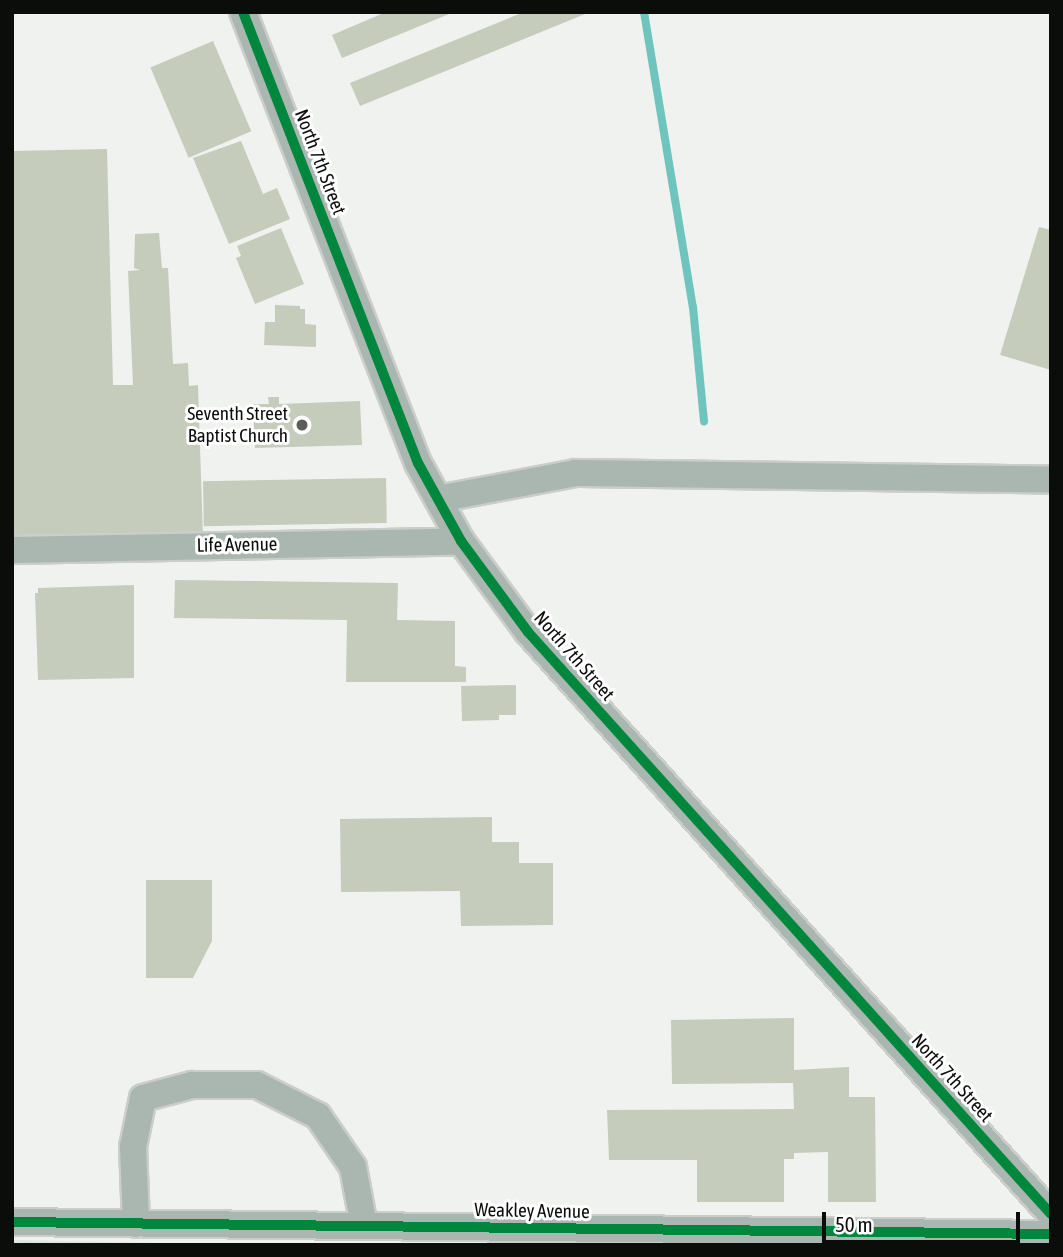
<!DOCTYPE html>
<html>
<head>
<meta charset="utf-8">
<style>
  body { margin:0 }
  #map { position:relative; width:1063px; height:1257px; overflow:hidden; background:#eff2ef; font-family:"Asap Condensed",sans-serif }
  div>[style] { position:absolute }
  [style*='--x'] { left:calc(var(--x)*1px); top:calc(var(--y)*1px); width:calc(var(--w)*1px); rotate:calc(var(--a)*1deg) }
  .built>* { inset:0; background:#dfe6df }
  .stream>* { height:8px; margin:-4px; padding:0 4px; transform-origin:4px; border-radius:4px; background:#6fc5be }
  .building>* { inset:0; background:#c5ccbc; transform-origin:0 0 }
  .roads { filter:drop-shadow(2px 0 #cbcdcb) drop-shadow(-2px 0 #cbcdcb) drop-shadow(0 2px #cbcdcb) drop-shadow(0 -2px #cbcdcb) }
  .minor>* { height:26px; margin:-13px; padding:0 13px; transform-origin:13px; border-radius:13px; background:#aab6b0 }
  .cycleway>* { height:10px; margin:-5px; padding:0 5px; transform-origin:5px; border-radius:5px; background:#00873e }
  .dots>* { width:19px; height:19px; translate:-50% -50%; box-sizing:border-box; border:4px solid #fefffe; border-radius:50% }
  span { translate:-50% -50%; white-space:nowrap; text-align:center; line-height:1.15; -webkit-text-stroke:6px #fefffe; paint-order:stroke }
  .street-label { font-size:19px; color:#0b0d0b }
  .poi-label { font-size:19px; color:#0b0d0b }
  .right { translate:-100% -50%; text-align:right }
  .frame { position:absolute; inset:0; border:14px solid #0b0d0b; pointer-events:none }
  .scale { position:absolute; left:822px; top:1212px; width:198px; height:32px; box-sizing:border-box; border:4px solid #0b0d0b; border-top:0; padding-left:9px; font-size:21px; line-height:24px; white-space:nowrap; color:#0b0d0b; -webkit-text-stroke:5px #fefffe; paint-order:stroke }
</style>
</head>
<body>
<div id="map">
  <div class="built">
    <div style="clip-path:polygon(12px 1240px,256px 1245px,12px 1245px)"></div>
  </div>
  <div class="stream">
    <div style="--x:644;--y:12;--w:299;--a:80.6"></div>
    <div style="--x:693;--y:307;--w:115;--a:84.5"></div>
  </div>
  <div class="building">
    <div style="clip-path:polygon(386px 12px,454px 12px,342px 58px,332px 35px)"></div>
    <div style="clip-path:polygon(524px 12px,590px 12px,360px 106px,350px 83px)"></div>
    <div style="left:213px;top:41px;width:98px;height:68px;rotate:67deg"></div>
    <div style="clip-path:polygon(241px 141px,263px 194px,277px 188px,290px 219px,229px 244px,193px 158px)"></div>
    <div style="clip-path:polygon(107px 149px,113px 385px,133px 385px,128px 271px,140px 270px,134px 268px,135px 234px,159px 233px,162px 268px,168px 268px,173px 364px,188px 363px,189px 386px,198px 385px,203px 537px,12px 541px,12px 151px)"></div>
    <div style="clip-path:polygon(1039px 227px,1051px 230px,1051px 370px,1000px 355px)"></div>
    <div style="clip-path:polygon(281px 228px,304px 284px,255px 304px,236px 258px,241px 256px,237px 246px)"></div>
    <div style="clip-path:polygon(275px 305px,300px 306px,300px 309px,305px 309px,305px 324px,316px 325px,316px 347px,264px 345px,265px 322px,275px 322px)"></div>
    <div style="clip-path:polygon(268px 397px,279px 397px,279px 404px,360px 401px,362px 445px,255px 448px,253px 404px,269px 404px)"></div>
    <div style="left:386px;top:478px;width:45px;height:183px;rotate:89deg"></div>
    <div style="clip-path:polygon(175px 580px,398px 583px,397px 620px,455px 621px,455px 666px,466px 667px,466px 682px,346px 682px,347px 620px,174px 618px)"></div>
    <div style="clip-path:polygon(134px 585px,134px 678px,38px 680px,35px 593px,38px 593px,38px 588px)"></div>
    <div style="clip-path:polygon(516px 685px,516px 715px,499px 715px,499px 720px,462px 721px,461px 686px)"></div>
    <div style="clip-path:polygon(492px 817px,492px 842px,519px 842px,519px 863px,553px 863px,553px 925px,461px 926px,460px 891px,341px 892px,340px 819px)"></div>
    <div style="clip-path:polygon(146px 880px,212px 880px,212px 941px,193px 978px,146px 978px)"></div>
    <div style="clip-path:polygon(794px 1018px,794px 1070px,849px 1067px,849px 1097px,875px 1097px,876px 1202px,828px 1202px,828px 1152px,794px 1153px,794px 1159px,784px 1159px,784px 1202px,697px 1202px,697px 1160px,609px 1160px,607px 1110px,794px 1109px,793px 1083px,672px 1084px,671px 1020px)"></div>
  </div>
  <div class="roads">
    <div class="minor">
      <div style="--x:243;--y:12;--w:484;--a:68.8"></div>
      <div style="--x:418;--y:463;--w:89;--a:61.1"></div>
      <div style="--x:461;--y:541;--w:113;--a:53.6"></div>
      <div style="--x:528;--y:632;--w:782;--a:48.06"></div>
      <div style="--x:438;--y:499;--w:139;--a:-10.7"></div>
      <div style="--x:575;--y:473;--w:476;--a:0.8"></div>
      <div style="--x:12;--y:550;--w:449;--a:-1.1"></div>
      <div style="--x:12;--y:1222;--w:1039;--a:0.66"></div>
      <div style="--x:136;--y:1224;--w:77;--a:-92.2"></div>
      <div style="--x:133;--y:1147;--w:50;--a:-78.5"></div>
      <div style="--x:143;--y:1098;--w:51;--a:-14.9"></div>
      <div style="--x:192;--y:1085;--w:65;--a:0"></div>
      <div style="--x:257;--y:1085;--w:68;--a:26.9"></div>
      <div style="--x:318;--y:1116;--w:62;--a:55.5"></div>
      <div style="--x:353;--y:1167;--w:60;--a:79.4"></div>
    </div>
  </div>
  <div class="cycleway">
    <div style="--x:243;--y:12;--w:484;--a:68.8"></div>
    <div style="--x:418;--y:463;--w:89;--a:61.1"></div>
    <div style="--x:461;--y:541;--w:113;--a:53.6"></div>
    <div style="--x:528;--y:632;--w:782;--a:48.06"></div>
    <div style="--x:12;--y:1222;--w:1039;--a:0.66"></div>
  </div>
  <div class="dots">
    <div style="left:302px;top:425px;background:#5b5d5b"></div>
  </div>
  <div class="street-label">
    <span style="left:320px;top:162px;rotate:69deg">North 7th Street</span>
    <span style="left:237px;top:545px;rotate:-1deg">Life Avenue</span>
    <span style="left:574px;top:656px;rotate:49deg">North 7th Street</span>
    <span style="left:952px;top:1078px;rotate:48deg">North 7th Street</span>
    <span style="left:532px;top:1211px;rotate:1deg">Weakley Avenue</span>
  </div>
  <div class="poi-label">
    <span class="right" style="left:288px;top:425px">Seventh Street<br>Baptist Church</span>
  </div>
  <div class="frame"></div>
  <div class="scale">50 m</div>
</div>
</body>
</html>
